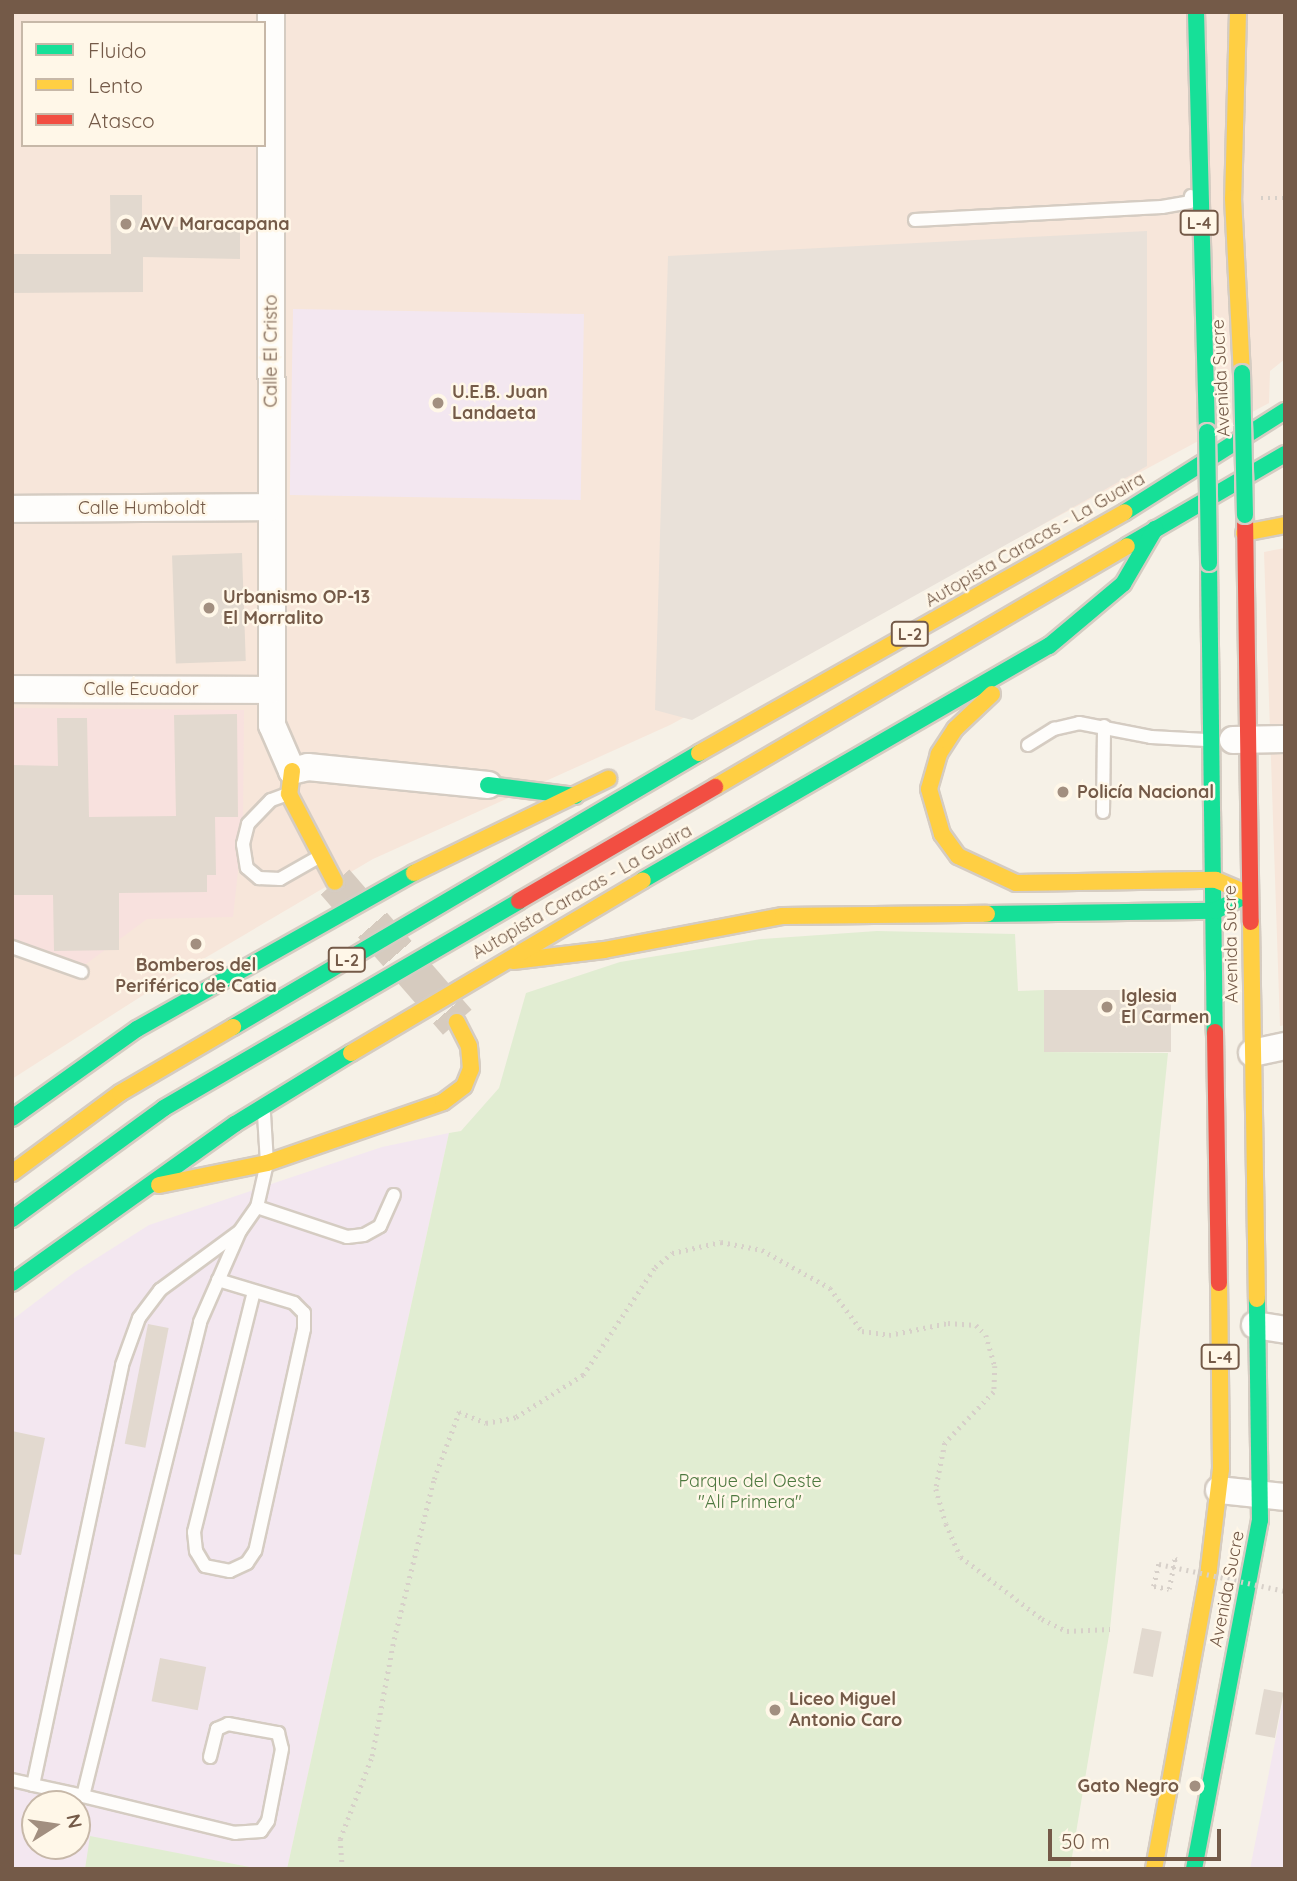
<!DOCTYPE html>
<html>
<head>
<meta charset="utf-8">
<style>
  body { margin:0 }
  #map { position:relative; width:1297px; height:1881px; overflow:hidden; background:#f6f1e7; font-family:Quicksand,sans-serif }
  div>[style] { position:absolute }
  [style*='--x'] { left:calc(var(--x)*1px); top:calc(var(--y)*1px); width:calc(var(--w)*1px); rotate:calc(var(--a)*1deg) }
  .commercial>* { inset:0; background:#f7e6da }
  .industrial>* { inset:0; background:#e9e1d9 }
  .education>* { inset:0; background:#f3e7f0; transform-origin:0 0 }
  .medical>* { inset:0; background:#f8e1de }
  .green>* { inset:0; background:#e1edd2 }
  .building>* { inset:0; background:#e2d9cf; transform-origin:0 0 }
  .highway-tunnel>* { height:38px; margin-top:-19px; transform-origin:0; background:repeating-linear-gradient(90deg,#d6cbbf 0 38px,transparent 0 57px) }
  .path>* { height:4.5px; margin-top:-2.25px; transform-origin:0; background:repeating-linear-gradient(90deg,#d7d0c9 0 2px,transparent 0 7px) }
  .roads { filter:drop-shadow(2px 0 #d5ccc2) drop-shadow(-2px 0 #d5ccc2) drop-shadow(0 2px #d5ccc2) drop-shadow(0 -2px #d5ccc2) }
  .lane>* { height:12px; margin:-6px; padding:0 6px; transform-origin:6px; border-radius:6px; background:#fefdfb }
  .street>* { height:26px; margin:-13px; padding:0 13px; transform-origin:13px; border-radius:13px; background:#fefdfb }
  .fast>* { height:16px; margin:-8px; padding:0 8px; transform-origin:8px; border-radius:8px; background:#16e098 }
  .slow>* { height:16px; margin:-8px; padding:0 8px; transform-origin:8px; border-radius:8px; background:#ffcf43 }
  .jam>* { height:16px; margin:-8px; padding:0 8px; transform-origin:8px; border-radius:8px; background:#f24e42 }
  .path-bridge>* { height:4.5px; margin-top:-2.25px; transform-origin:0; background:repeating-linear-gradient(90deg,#d7d0c9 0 2px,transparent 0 7px) }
  .bridges { filter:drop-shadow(2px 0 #d5ccc4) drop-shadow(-2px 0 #d5ccc4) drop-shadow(0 2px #d5ccc4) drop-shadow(0 -2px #d5ccc4) }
  .fast-bridge>* { height:16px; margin:-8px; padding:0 8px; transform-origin:8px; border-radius:8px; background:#16e098 }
  .dots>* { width:19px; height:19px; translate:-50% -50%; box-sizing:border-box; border:4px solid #fff7e8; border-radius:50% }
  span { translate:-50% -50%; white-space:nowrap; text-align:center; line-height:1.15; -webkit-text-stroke:5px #fff7e8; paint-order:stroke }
  .shield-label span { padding:2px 5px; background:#fff7e8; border:2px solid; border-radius:5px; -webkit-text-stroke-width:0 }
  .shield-label { font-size:16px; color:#745a48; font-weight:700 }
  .poi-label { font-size:18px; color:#745a48; font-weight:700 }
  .left { translate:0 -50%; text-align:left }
  .right { translate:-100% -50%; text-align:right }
  .street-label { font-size:18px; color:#745a48 }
  .park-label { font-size:18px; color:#4e7940 }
  .frame { position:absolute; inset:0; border:14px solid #745a48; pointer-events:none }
  .legend { position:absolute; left:21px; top:21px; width:245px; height:126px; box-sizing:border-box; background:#fff7e8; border:2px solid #c7b8a8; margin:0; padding:9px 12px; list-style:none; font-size:21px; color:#745a48 }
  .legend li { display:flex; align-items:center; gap:14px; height:35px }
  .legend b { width:35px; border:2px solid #c7b8a8 }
  .north { position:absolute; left:21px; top:1790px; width:70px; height:70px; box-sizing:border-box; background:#fff7e8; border:2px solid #c7b8a8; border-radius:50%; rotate:78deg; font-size:19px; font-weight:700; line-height:28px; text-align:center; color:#745a48 }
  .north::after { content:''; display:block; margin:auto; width:24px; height:32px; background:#a28f80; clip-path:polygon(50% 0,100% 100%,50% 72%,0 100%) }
  .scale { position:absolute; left:1048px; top:1829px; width:173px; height:32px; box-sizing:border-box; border:4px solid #745a48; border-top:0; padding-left:9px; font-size:21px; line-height:24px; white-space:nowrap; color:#745a48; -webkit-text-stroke:5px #fff7e8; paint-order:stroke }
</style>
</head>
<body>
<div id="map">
  <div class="commercial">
    <div style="clip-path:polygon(evenodd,12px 12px,1285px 12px,1285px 359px,1270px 371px,1269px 403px,670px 725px,373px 859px,159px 985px,12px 1079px,12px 12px,23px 23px,264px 23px,264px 145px,23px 145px,23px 23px)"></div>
    <div style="clip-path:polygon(1285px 548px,1285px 1025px,1280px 1026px,1264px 552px)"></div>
  </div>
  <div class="industrial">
    <div style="clip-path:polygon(1147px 231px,1147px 466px,692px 720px,655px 710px,668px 256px)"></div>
  </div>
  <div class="education">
    <div style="left:293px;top:309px;width:291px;height:186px;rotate:1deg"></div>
    <div style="clip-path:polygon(evenodd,449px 1133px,287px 1869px,260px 1869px,91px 1837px,85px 1869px,12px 1869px,12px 1320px,75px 1272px,149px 1225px,382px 1147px,449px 1133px,35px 1804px,77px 1804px,77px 1846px,35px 1846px,35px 1804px)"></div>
    <div style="clip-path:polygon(1285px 1691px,1285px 1869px,1250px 1869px)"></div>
  </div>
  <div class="medical">
    <div style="clip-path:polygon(12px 708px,244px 710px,243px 825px,233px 917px,147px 919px,82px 967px,12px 946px)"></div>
  </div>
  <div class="green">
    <div style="clip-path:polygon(877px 931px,1015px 934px,1018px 991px,1044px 990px,1044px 1052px,1168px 1053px,1110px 1629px,1070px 1869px,287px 1869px,449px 1133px,461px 1131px,499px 1088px,526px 993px,620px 962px,761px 939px)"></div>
    <div style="clip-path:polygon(90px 1836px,260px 1869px,85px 1869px)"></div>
  </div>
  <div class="building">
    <div style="clip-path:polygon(110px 195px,142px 195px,142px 225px,240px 230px,240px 259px,143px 257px,143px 292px,12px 293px,12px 254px,111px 254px)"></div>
    <div style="left:242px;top:553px;width:108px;height:70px;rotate:88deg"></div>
    <div style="clip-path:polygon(237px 714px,238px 817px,215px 817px,216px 875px,207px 875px,207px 892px,119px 893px,119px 950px,54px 951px,53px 895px,12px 895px,12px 765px,58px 766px,57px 718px,87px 718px,89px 817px,176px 816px,174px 715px)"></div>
    <div style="left:1044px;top:990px;width:127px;height:62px"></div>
    <div style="left:148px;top:1324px;width:21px;height:122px;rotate:11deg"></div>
    <div style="clip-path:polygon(12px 1431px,45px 1438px,21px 1555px,12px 1554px)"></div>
    <div style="left:1142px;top:1628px;width:20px;height:46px;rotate:11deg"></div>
    <div style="left:160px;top:1658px;width:47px;height:44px;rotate:11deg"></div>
    <div style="left:1264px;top:1689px;width:20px;height:46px;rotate:11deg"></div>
  </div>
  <div class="highway-tunnel">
    <div style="--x:335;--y:882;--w:186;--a:48.9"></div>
  </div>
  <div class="path">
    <div style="--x:1261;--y:198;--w:24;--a:0"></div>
    <div style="--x:1159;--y:1564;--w:23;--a:103"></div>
    <div style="--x:1154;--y:1586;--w:15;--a:11"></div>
    <div style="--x:1169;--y:1589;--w:31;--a:-79"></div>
    <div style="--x:1175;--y:1559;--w:6;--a:18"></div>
    <div style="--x:342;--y:1869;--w:30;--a:-94"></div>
    <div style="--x:340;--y:1839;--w:89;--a:-68.9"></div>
    <div style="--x:372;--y:1756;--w:119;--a:-79.4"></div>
    <div style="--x:394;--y:1639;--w:165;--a:-76"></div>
    <div style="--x:434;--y:1479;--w:72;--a:-69.5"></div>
    <div style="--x:459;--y:1412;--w:29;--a:22"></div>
    <div style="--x:486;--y:1423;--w:31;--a:-11"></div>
    <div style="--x:516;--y:1417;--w:79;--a:-32.1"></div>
    <div style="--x:583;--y:1375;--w:130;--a:-56.3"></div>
    <div style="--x:655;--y:1267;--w:22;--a:-39"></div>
    <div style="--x:672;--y:1253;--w:50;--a:-12.7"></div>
    <div style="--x:721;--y:1242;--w:42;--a:11"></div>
    <div style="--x:762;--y:1250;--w:78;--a:29.2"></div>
    <div style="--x:830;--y:1288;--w:54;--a:53.3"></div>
    <div style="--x:862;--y:1331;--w:27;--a:8"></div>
    <div style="--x:889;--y:1335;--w:60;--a:-11.5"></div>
    <div style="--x:948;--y:1323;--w:28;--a:4"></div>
    <div style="--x:976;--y:1325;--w:14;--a:45"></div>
    <div style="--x:986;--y:1335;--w:32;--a:74"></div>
    <div style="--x:995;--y:1366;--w:26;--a:92"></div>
    <div style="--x:994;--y:1392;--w:71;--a:133.9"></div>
    <div style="--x:945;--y:1443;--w:47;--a:101.1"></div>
    <div style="--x:936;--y:1489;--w:36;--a:74"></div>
    <div style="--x:946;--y:1524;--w:36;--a:66"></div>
    <div style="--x:961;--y:1557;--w:102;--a:37.4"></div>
    <div style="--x:1042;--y:1619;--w:28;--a:26"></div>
    <div style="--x:1067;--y:1631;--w:43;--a:-2.7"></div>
  </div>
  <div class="roads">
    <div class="lane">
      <div style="--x:915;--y:220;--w:247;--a:-3"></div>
      <div style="--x:1162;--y:207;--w:28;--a:-10"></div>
      <div style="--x:1190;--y:202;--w:6;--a:-81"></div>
      <div style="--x:1028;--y:745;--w:31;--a:-32"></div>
      <div style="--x:1054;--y:729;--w:26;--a:-13"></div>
      <div style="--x:1079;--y:723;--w:73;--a:11"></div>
      <div style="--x:1151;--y:737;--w:55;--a:3.1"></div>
      <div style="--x:285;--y:795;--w:15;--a:160"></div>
      <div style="--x:271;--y:800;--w:33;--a:134"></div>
      <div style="--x:248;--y:824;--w:21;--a:104"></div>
      <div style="--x:243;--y:844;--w:24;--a:81"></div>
      <div style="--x:247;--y:868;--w:16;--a:40"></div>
      <div style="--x:259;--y:878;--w:21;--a:3"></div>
      <div style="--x:280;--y:879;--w:43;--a:-29.6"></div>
      <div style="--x:1103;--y:812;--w:86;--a:-89.3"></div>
      <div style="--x:12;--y:947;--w:74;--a:19.7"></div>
      <div style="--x:257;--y:1207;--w:95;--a:18.4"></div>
      <div style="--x:347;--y:1237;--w:17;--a:-7"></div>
      <div style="--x:364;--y:1235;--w:18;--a:-29"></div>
      <div style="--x:380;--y:1226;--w:34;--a:-66"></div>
      <div style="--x:218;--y:1280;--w:79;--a:16.8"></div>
      <div style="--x:294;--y:1303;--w:14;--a:45"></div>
      <div style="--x:304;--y:1313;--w:16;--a:90"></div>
      <div style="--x:304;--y:1329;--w:227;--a:102.4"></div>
      <div style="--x:255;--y:1551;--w:14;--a:124"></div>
      <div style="--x:247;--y:1563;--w:19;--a:155"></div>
      <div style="--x:230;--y:1571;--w:25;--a:-169"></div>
      <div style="--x:205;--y:1566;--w:17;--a:-121"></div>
      <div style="--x:196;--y:1551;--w:19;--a:-96"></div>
      <div style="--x:194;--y:1532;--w:248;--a:-76"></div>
      <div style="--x:210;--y:1757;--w:29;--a:-76"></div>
      <div style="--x:217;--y:1729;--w:12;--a:-24"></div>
      <div style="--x:228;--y:1724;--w:51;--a:10.2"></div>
      <div style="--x:278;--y:1733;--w:16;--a:76"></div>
      <div style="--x:282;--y:1749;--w:73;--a:101"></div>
      <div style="--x:268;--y:1821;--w:12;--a:125"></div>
      <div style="--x:261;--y:1831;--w:26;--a:176"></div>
      <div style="--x:235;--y:1833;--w:156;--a:-166.3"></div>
      <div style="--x:83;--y:1796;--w:488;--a:-76.1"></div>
      <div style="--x:200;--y:1322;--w:99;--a:-66.3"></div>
      <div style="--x:12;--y:1780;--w:22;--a:13"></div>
      <div style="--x:33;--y:1785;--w:429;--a:-78"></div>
      <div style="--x:122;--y:1365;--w:50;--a:-70.1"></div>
      <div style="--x:139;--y:1318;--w:35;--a:-53"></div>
      <div style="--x:160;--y:1290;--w:99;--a:-36.4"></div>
      <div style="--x:240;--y:1231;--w:29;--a:-55"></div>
      <div style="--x:257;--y:1207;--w:45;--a:-77.2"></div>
      <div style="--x:267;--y:1163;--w:49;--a:-93.5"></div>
      <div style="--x:33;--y:1785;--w:51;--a:12.4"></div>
    </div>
    <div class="street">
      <div style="--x:271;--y:12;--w:713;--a:89.92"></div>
      <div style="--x:272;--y:725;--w:50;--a:66.5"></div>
      <div style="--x:292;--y:771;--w:16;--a:-14"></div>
      <div style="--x:308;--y:767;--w:181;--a:5.7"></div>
      <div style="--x:12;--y:509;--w:259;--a:-0.4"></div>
      <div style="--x:12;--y:689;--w:259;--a:0.2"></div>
      <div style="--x:1233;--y:740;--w:52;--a:-1.1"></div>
      <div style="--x:1252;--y:1053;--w:34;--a:-12"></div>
      <div style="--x:1255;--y:1325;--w:30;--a:9"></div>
      <div style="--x:1219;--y:1490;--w:66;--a:6.1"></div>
    </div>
    <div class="fast">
      <div style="--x:1196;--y:12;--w:420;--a:88.5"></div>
      <div style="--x:1125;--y:512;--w:189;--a:-32.3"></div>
      <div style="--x:1127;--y:546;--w:183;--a:-30.2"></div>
      <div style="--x:1209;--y:563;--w:469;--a:89.3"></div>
      <div style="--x:488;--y:785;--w:88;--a:7.2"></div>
      <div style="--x:643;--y:880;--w:469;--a:-30"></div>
      <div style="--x:1049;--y:646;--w:97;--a:-40"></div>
      <div style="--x:1123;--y:584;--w:64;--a:-59.8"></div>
      <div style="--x:987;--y:914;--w:228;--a:-0.8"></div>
      <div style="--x:1215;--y:911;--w:38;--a:-27"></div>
      <div style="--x:233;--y:1027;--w:541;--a:-30.45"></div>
      <div style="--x:12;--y:1118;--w:153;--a:-35.5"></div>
      <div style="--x:137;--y:1029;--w:318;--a:-29.4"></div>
      <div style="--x:12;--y:1219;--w:188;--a:-36.1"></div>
      <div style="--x:164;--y:1108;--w:411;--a:-30.2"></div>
      <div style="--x:12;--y:1283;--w:274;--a:-35.5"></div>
      <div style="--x:235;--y:1124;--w:136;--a:-31.5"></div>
      <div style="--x:1194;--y:1869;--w:355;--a:-79.3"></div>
      <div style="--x:1260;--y:1520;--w:221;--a:-90.8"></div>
    </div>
    <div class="slow">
      <div style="--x:1238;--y:12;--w:186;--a:91.5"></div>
      <div style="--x:1233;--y:198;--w:175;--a:87.1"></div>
      <div style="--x:1244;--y:533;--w:42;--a:-11"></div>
      <div style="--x:992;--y:694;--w:51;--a:136.6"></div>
      <div style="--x:955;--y:729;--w:30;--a:123"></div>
      <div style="--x:939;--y:754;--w:36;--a:106"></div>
      <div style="--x:929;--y:789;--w:47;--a:73.9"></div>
      <div style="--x:942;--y:834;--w:27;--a:54"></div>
      <div style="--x:958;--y:856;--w:64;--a:25"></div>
      <div style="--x:1016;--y:883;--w:200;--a:-0.9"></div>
      <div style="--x:1216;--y:880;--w:36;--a:23"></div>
      <div style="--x:699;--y:753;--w:489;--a:-29.5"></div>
      <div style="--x:292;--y:771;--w:23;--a:97"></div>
      <div style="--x:289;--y:794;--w:99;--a:62.4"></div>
      <div style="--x:715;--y:787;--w:477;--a:-30.3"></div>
      <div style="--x:414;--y:873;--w:216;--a:-25.9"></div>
      <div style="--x:1251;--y:922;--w:377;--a:89.1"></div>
      <div style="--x:513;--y:961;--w:92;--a:-6.9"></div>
      <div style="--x:604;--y:950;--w:182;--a:-10.8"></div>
      <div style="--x:783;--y:916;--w:204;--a:-0.6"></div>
      <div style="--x:351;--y:1053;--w:339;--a:-30.6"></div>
      <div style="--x:12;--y:1173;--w:134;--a:-36.5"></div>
      <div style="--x:120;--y:1093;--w:131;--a:-30.3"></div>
      <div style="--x:159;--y:1185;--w:110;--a:-11.5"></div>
      <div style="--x:267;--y:1163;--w:186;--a:-19.1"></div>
      <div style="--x:443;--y:1102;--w:26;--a:-37"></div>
      <div style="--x:464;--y:1086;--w:18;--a:-68"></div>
      <div style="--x:471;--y:1069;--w:23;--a:-95"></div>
      <div style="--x:469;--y:1046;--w:27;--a:-117"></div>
      <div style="--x:1154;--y:1869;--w:306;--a:-79.6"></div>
      <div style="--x:1209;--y:1568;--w:100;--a:-83.1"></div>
      <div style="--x:1221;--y:1469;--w:186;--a:-90.6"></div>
    </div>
    <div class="jam">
      <div style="--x:1245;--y:515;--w:407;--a:89.2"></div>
      <div style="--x:519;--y:901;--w:227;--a:-30.2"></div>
      <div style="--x:1215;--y:1032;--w:251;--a:89.1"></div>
    </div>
  </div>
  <div class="path-bridge">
    <div style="--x:1159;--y:1564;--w:129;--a:12.1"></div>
  </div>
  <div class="bridges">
    <div class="fast-bridge">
      <div style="--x:1242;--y:373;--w:142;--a:88.8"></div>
      <div style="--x:1207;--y:432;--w:131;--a:89.1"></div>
    </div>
  </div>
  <div class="dots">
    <div style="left:126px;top:224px;background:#a28f80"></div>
    <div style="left:438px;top:403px;background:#a28f80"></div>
    <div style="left:209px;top:608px;background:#a28f80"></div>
    <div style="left:1063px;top:792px;background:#a28f80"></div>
    <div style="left:196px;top:944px;background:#a28f80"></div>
    <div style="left:1107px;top:1007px;background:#a28f80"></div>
    <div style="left:775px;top:1710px;background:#a28f80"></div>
    <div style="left:1195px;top:1786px;background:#a28f80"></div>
  </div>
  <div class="shield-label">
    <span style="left:1199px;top:223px">L-4</span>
    <span style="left:910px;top:634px">L-2</span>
    <span style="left:347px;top:960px">L-2</span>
    <span style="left:1220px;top:1357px">L-4</span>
  </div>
  <div class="poi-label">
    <span class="left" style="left:140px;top:224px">AVV Maracapana</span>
    <span class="left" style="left:452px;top:403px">U.E.B. Juan<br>Landaeta</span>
    <span class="left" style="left:223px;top:608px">Urbanismo OP-13<br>El Morralito</span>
    <span class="left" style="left:1077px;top:792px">Policía Nacional</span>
    <span style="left:196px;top:976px">Bomberos del<br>Periférico de Catia</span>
    <span class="left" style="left:1121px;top:1007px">Iglesia<br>El Carmen</span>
    <span class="left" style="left:789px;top:1710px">Liceo Miguel<br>Antonio Caro</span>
    <span class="right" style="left:1179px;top:1786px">Gato Negro</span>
  </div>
  <div class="street-label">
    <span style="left:271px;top:351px;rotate:-90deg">Calle El Cristo</span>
    <span style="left:1221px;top:378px;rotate:-93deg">Avenida Sucre</span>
    <span style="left:142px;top:508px">Calle Humboldt</span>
    <span style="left:1035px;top:540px;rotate:-30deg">Autopista Caracas - La Guaira</span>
    <span style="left:141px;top:689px">Calle Ecuador</span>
    <span style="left:582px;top:892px;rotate:-30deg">Autopista Caracas - La Guaira</span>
    <span style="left:1231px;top:944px;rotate:-91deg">Avenida Sucre</span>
    <span style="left:1227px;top:1589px;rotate:-79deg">Avenida Sucre</span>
  </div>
  <div class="park-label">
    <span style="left:750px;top:1492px">Parque del Oeste<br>"Alí Primera"</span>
  </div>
  <div class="frame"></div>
  <ul class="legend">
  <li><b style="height:9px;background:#16e098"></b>Fluido</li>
  <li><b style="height:9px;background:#ffcf43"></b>Lento</li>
  <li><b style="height:9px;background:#f24e42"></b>Atasco</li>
  </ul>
  <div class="north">N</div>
  <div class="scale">50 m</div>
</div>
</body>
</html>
